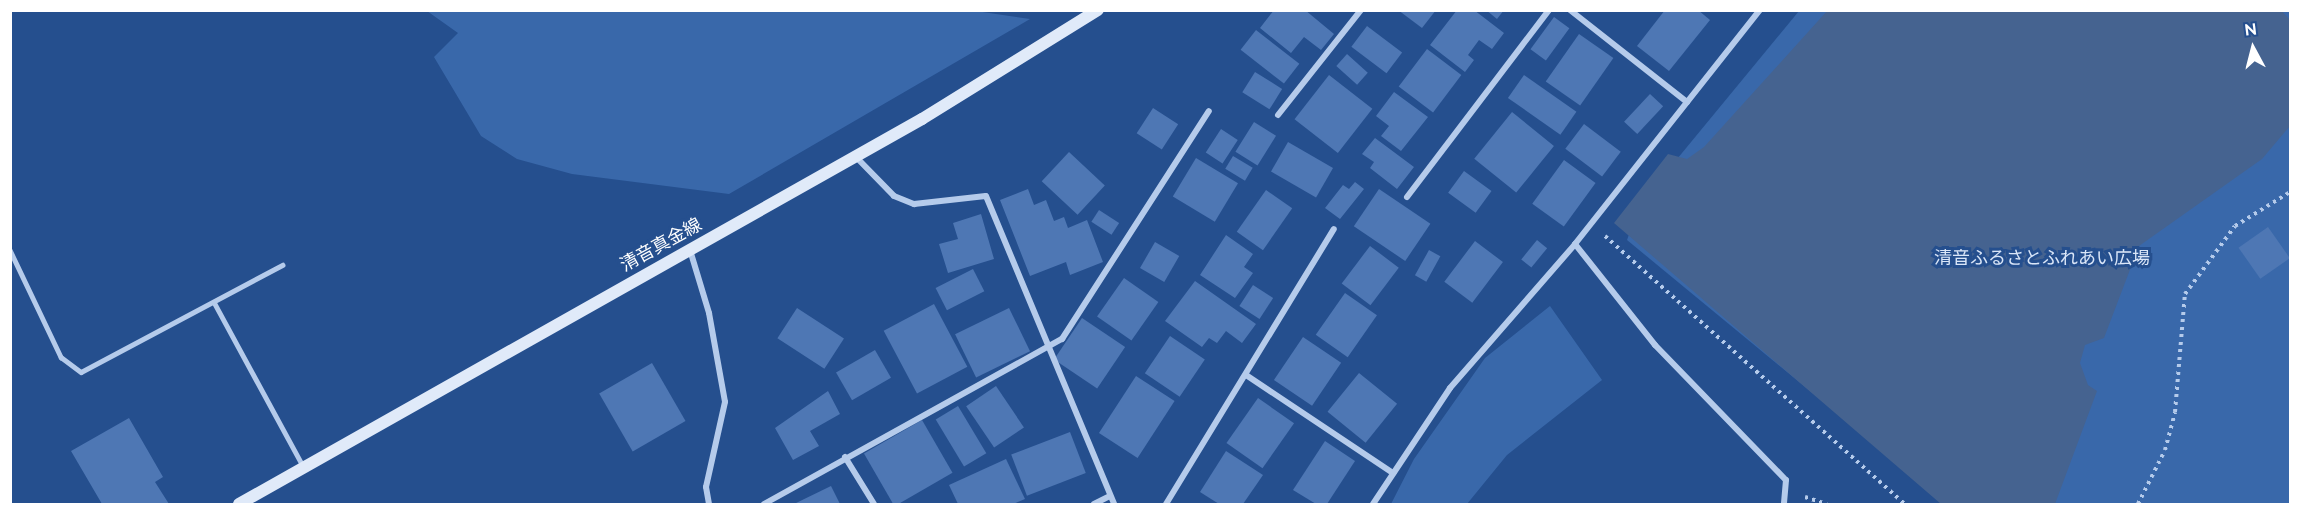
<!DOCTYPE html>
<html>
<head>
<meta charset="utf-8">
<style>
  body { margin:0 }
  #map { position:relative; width:2301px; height:515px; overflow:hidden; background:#254f8e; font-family:Raleway,"Noto Sans JP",sans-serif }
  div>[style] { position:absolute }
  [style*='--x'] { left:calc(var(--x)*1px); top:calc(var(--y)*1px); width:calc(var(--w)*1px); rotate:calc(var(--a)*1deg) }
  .green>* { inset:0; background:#3968aa }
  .water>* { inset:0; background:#456390 }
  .building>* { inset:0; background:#4e77b4; transform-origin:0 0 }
  .path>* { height:4px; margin-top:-2px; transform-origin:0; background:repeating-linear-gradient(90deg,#b5cbeb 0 3px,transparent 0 7.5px) }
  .lane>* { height:4.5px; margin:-2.25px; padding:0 2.25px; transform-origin:2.25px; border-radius:2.25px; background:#b5cbeb }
  .street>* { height:6px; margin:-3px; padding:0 3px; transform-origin:3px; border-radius:3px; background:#b5cbeb }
  .secondary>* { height:12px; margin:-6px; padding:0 6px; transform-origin:6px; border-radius:6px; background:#e0eaf9 }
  span { translate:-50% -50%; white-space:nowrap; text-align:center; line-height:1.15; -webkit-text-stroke:6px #254f8e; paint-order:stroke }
  .street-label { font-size:18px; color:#fff }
  .park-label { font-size:18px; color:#dae6f8 }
  .frame { position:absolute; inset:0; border:12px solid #fff; pointer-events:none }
  .north { position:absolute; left:2223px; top:18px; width:60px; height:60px; -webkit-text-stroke:4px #254f8e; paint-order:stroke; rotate:353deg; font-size:16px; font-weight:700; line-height:24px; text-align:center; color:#fff }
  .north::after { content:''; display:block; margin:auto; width:21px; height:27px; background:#fff; clip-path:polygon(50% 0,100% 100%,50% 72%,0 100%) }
</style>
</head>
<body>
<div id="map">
  <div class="green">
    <div style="clip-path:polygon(969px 10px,1030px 19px,729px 194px,572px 174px,517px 159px,481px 136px,434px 57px,458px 33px,427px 11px)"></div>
    <div style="clip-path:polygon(1799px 11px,2290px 11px,2290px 504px,1947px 504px,1627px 240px,1640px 204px)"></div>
    <div style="clip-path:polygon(1550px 306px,1602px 380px,1507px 455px,1467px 504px,1391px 504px,1414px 459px,1485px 358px)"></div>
  </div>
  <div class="water">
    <div style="clip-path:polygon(2281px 10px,2290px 20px,2290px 126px,2262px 159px,2139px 246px,2104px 338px,2085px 345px,2080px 363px,2088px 385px,2097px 391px,2055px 504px,1941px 504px,1614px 223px,1668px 154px,1687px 159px,1704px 147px,1827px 11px)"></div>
  </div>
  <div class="building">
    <div style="clip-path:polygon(1274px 10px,1305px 10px,1334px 34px,1321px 50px,1304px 37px,1291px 53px,1260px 28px)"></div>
    <div style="clip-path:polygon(1398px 10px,1436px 10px,1422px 28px)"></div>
    <div style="clip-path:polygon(1457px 10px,1474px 10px,1504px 33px,1492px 49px,1479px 40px,1468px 55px,1474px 60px,1465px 72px,1430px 45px)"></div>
    <div style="clip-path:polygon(1486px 10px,1504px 10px,1497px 19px)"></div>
    <div style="clip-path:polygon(1665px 10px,1698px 10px,1710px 20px,1669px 71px,1637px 46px)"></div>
    <div style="left:1554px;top:17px;width:19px;height:40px;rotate:36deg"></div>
    <div style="left:1367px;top:26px;width:44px;height:26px;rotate:37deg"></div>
    <div style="left:1256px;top:30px;width:55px;height:25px;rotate:38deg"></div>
    <div style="left:1579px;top:34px;width:42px;height:58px;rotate:35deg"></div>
    <div style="left:1427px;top:49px;width:43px;height:47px;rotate:37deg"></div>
    <div style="left:1347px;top:54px;width:28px;height:16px;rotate:42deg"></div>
    <div style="left:1255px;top:72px;width:32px;height:24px;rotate:32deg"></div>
    <div style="left:1329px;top:75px;width:55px;height:56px;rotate:38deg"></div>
    <div style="left:1524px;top:75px;width:64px;height:28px;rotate:35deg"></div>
    <div style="clip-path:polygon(1394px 92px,1428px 117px,1401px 151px,1381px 136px,1389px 126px,1376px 116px)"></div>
    <div style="left:1650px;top:94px;width:18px;height:38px;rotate:43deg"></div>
    <div style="left:1153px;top:108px;width:30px;height:30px;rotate:33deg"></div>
    <div style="left:1512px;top:112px;width:54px;height:60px;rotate:39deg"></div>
    <div style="left:1254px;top:122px;width:26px;height:35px;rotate:32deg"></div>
    <div style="left:1584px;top:124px;width:46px;height:31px;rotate:37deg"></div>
    <div style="left:1221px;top:129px;width:20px;height:28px;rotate:33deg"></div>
    <div style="clip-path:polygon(1375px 138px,1414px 167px,1397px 189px,1370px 168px,1374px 162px,1362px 154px)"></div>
    <div style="left:1288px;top:142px;width:52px;height:34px;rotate:30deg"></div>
    <div style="left:1069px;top:152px;width:49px;height:40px;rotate:43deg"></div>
    <div style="left:1233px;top:156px;width:23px;height:15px;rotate:31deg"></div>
    <div style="left:1196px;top:158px;width:49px;height:45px;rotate:31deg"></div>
    <div style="left:1564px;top:160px;width:39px;height:54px;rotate:36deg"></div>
    <div style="left:1464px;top:171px;width:34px;height:27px;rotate:36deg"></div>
    <div style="clip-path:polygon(1355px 182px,1364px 189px,1340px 219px,1325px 208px,1343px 185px,1349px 189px)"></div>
    <div style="clip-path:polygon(1028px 189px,1034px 205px,1046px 200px,1054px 221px,1064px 217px,1068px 228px,1087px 220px,1103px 262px,1070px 275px,1066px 262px,1030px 276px,1000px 200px)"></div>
    <div style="left:1379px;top:189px;width:62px;height:45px;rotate:34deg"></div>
    <div style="left:1266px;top:190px;width:32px;height:51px;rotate:35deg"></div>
    <div style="left:1099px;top:210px;width:24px;height:14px;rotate:33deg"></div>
    <div style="clip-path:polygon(981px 214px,994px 259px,948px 273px,939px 244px,958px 239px,953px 223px)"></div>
    <div style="left:2268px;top:227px;width:38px;height:36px;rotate:55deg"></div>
    <div style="clip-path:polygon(1226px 235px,1253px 254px,1244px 267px,1253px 273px,1235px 298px,1200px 275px)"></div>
    <div style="left:1537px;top:240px;width:13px;height:25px;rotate:39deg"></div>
    <div style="left:1475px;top:241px;width:35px;height:51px;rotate:37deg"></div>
    <div style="left:1155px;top:242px;width:28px;height:30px;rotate:30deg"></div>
    <div style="left:1370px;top:246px;width:36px;height:47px;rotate:37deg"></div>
    <div style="left:1429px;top:250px;width:13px;height:29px;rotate:29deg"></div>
    <div style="left:973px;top:269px;width:25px;height:42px;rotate:63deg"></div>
    <div style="left:1124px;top:278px;width:42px;height:47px;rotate:35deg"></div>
    <div style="clip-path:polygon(1195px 281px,1256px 324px,1242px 343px,1226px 331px,1217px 343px,1209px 338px,1202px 347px,1165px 321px)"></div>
    <div style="left:1253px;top:285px;width:24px;height:25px;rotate:33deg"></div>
    <div style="left:1345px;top:293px;width:39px;height:51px;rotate:35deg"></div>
    <div style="left:934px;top:304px;width:71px;height:57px;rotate:62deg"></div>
    <div style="left:797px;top:308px;width:56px;height:36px;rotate:33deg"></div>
    <div style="left:1009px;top:308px;width:48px;height:60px;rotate:64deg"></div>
    <div style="left:1082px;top:318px;width:52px;height:50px;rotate:34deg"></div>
    <div style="left:1170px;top:336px;width:42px;height:45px;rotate:34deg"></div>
    <div style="left:1303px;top:337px;width:46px;height:52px;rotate:34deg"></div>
    <div style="left:875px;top:350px;width:32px;height:45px;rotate:60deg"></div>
    <div style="left:652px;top:363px;width:67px;height:61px;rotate:60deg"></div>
    <div style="left:1359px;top:373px;width:49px;height:50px;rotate:39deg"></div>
    <div style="left:1136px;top:376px;width:46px;height:68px;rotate:33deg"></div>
    <div style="left:996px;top:386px;width:50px;height:36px;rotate:56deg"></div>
    <div style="clip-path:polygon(828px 391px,840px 414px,810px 431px,819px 446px,793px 460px,775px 428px)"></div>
    <div style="left:1258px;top:398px;width:44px;height:55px;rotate:35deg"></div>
    <div style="left:958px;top:406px;width:55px;height:26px;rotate:59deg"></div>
    <div style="clip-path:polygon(129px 418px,163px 477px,155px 482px,169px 504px,102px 504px,71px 451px)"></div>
    <div style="left:922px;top:420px;width:61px;height:67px;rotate:60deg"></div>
    <div style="left:1070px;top:432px;width:44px;height:63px;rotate:69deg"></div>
    <div style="clip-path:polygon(1325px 441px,1355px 461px,1327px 504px,1316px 504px,1293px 490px)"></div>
    <div style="clip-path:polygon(1226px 451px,1263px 475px,1243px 504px,1219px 504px,1200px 492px)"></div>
    <div style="clip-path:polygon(1006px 459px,1025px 499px,1013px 504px,958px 504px,949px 485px)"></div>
    <div style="clip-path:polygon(831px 486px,840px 504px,794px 504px)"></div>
  </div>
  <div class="path">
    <div style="--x:1605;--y:236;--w:402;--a:41.8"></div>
    <div style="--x:1805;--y:497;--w:23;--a:18"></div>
    <div style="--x:2138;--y:504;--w:60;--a:-63.4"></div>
    <div style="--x:2165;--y:450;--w:39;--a:-75"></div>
    <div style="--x:2175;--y:412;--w:118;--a:-85.2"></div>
    <div style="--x:2185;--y:294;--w:84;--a:-53.7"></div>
    <div style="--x:2235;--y:226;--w:65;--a:-31.7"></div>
  </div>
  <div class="lane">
    <div style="--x:10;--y:250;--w:119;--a:64.5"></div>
    <div style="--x:61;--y:357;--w:25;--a:37"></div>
    <div style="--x:81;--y:372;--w:228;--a:-28"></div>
    <div style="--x:214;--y:302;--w:187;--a:61.5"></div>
  </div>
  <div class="street">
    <div style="--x:1570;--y:10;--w:149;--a:38.2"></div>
    <div style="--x:1278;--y:115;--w:134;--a:-51.7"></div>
    <div style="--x:856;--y:157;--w:54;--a:45.7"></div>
    <div style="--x:894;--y:196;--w:22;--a:22"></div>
    <div style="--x:914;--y:204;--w:72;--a:-6.3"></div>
    <div style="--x:986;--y:196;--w:334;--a:67.4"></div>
    <div style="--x:1407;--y:197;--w:235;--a:-52.8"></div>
    <div style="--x:1575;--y:244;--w:129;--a:51.6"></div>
    <div style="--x:1655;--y:345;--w:188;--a:45.9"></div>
    <div style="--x:1786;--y:480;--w:24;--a:95"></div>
    <div style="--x:690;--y:250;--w:66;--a:73.2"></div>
    <div style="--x:709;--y:313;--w:90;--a:79.8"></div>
    <div style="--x:725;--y:402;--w:87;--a:102.6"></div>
    <div style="--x:706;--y:487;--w:17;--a:80"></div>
    <div style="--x:1246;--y:375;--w:177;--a:33.7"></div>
    <div style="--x:845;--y:457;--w:55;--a:58.3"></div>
    <div style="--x:764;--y:504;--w:341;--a:-29"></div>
    <div style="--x:1062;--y:339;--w:271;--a:-57.2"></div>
    <div style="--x:1094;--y:504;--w:18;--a:-27"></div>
    <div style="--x:1166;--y:504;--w:322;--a:-58.6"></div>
    <div style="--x:1373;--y:504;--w:139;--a:-56.4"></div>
    <div style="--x:1450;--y:388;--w:191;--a:-49"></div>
    <div style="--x:1575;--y:244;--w:298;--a:-51.7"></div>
  </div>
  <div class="secondary">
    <div style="--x:239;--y:504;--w:784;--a:-29.41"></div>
    <div style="--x:922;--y:119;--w:207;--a:-31.8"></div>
  </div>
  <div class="street-label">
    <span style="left:661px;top:245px;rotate:-29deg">清音真金線</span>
  </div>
  <div class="park-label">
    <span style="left:2042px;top:258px">清音ふるさとふれあい広場</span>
  </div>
  <div class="frame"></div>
  <div class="north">N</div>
</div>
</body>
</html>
